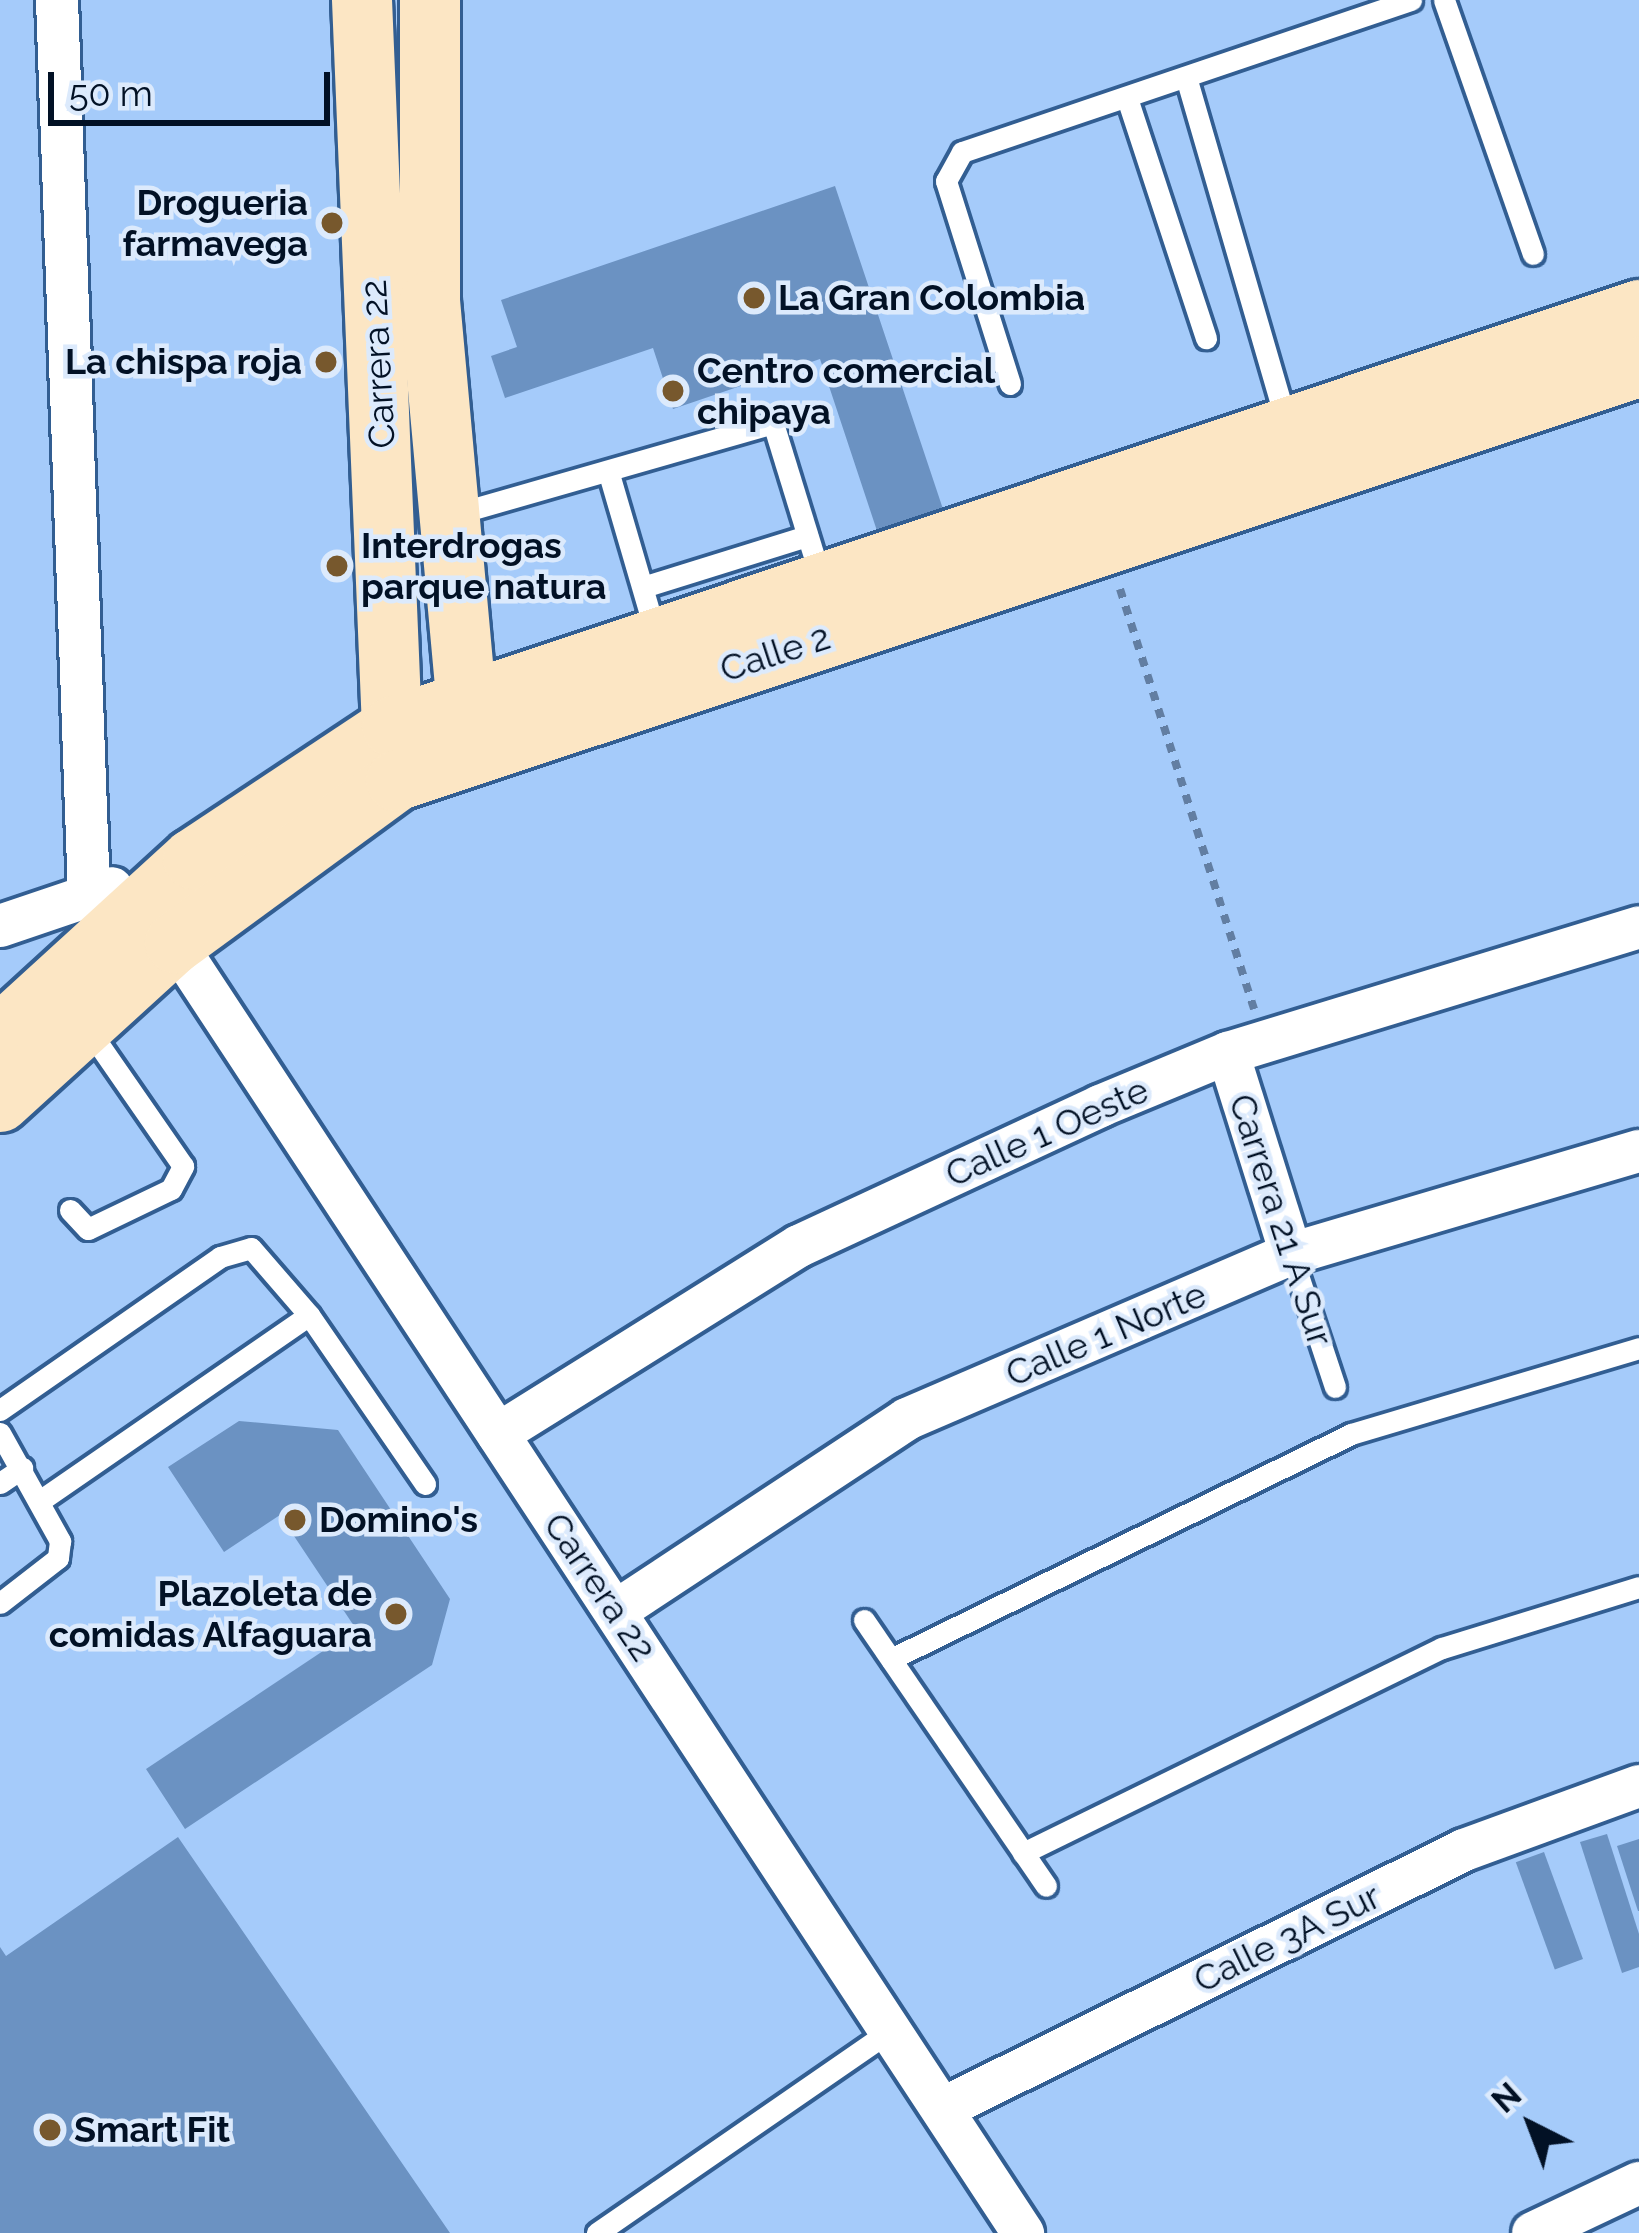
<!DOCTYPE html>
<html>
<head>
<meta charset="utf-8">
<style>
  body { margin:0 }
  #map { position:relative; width:1639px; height:2233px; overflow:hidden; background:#a5cbfa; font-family:Raleway,sans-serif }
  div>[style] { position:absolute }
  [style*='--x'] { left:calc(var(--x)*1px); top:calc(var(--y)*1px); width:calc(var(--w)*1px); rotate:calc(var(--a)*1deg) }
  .building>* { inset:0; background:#6b92c2; transform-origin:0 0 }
  .path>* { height:8px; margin-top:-4px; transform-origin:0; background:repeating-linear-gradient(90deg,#627ea2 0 9px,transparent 0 18px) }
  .roads { filter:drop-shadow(3px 0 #325e92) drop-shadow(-3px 0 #325e92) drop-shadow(0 3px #325e92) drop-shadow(0 -3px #325e92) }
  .lane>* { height:21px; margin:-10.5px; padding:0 10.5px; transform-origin:10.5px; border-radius:10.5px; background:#fff }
  .street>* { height:42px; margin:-21px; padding:0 21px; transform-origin:21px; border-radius:21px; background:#fff }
  .secondary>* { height:60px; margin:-30px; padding:0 30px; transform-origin:30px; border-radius:30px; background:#fce6c4 }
  .dots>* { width:33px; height:33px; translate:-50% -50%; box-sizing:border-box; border:6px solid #dceafc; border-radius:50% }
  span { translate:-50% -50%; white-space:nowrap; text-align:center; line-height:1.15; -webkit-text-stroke:9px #dceafc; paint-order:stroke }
  .poi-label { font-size:36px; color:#021125; font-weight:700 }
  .right { translate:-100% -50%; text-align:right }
  .left { translate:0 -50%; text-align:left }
  .street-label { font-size:36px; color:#021125 }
  .north { position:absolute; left:1471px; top:2065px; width:120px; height:120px; -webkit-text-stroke:9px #dceafc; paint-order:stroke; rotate:318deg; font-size:33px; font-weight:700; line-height:48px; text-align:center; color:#021125 }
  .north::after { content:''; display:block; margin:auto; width:42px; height:54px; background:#021125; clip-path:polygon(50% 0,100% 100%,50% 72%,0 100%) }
  .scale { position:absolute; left:48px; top:72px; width:282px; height:54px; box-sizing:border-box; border:6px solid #021125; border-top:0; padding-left:15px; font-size:36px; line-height:42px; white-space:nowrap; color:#021125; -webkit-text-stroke:9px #dceafc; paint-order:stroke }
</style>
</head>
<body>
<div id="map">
  <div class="building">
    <div style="clip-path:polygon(835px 186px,950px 530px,884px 552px,820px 359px,673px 409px,653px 348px,505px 398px,491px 356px,517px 347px,501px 300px)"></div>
    <div style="clip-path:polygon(239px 1421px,338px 1430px,450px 1599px,432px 1665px,185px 1829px,146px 1769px,356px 1629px,280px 1515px,224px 1552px,168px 1467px)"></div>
    <div style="clip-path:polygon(1607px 1834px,1639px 1934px,1639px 1967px,1622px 1973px,1580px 1842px)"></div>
    <div style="clip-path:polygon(178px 1837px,450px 2233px,0 2233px,0 1947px,6px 1956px)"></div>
    <div style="clip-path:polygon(1639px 1839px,1639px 1911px,1638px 1911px,1617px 1846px)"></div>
    <div style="left:1544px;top:1852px;width:114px;height:30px;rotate:70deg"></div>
  </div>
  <div class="path">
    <div style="--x:1120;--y:589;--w:441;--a:72.3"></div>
  </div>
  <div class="roads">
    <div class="lane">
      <div style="--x:1444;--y:0;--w:269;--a:70.7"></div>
      <div style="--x:1186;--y:77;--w:362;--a:73.8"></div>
      <div style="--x:1127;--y:98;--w:253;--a:71.8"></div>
      <div style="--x:1010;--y:384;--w:213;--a:-107.5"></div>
      <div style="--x:946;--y:181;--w:33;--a:-61"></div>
      <div style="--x:962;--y:152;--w:474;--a:-18.7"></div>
      <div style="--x:609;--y:474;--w:168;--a:73.7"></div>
      <div style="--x:452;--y:515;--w:334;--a:-16"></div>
      <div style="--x:773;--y:423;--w:163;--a:72.9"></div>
      <div style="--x:643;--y:587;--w:172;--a:-17.3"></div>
      <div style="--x:70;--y:1210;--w:26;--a:47"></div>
      <div style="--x:88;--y:1229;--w:92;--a:-25.7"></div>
      <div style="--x:171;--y:1189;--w:26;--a:-62"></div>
      <div style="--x:183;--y:1166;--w:170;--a:-124.7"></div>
      <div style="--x:1291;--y:1254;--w:140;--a:71.7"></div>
      <div style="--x:0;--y:1410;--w:268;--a:-34.8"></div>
      <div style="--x:220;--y:1257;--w:32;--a:-16"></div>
      <div style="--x:251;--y:1248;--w:89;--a:49.1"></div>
      <div style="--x:0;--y:1433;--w:124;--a:60.9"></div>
      <div style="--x:60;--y:1541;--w:17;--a:97"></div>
      <div style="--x:58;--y:1558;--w:73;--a:142.2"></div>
      <div style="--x:0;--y:1483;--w:27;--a:-34"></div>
      <div style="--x:44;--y:1498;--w:322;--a:-34.6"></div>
      <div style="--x:309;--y:1315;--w:205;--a:55.5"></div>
      <div style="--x:864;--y:1620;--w:322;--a:55.6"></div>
      <div style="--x:891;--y:1659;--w:512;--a:-26.06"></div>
      <div style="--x:1351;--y:1434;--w:301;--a:-16.6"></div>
      <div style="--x:1023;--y:1853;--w:466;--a:-26.1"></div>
      <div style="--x:1442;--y:1648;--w:206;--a:-17.2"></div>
      <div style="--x:597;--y:2233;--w:361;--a:-34.6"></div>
    </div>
    <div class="street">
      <div style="--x:57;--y:0;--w:897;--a:87.95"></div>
      <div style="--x:0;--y:926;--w:118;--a:-18.7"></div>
      <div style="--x:175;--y:943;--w:1544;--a:56.68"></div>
      <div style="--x:1228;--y:1053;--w:211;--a:72.6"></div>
      <div style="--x:498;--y:1434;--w:355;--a:-32"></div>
      <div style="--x:799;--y:1246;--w:332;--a:-24.9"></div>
      <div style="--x:1100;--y:1106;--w:139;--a:-22.5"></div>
      <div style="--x:1228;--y:1053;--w:430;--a:-17"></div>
      <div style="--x:616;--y:1611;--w:349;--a:-33.4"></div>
      <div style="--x:907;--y:1419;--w:418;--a:-23.3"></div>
      <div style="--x:1291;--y:1254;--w:363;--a:-16.5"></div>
      <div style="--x:944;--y:2108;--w:580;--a:-26.39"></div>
      <div style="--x:1464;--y:1850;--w:186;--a:-20.1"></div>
      <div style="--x:1533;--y:2233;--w:117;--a:-25.3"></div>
    </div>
    <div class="secondary">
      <div style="--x:362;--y:0;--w:728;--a:87.64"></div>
      <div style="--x:430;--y:0;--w:301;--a:90"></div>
      <div style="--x:430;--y:301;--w:400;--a:84.8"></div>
      <div style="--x:0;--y:1035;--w:261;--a:-42.4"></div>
      <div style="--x:193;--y:859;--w:239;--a:-33.6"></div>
      <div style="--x:392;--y:727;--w:1315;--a:-18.49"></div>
      <div style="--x:0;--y:1102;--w:236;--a:-42.3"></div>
      <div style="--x:175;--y:943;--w:274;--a:-36.2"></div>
      <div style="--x:396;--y:781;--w:1310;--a:-18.42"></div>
    </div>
  </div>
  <div class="dots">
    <div style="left:332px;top:223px;background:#77582d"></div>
    <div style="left:754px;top:298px;background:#77582d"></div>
    <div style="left:326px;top:362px;background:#77582d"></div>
    <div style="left:673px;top:391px;background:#77582d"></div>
    <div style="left:337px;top:566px;background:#77582d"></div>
    <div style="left:295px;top:1520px;background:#77582d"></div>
    <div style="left:396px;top:1614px;background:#77582d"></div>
    <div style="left:50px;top:2130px;background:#77582d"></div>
  </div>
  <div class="poi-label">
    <span class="right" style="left:308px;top:223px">Drogueria<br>farmavega</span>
    <span class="left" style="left:778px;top:298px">La Gran Colombia</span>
    <span class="right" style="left:302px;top:362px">La chispa roja</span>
    <span class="left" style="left:697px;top:391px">Centro comercial<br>chipaya</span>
    <span class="left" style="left:361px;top:566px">Interdrogas<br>parque natura</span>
    <span class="left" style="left:319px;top:1520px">Domino's</span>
    <span class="right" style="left:372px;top:1614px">Plazoleta de<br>comidas Alfaguara</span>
    <span class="left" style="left:74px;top:2130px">Smart Fit</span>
  </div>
  <div class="street-label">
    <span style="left:378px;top:364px;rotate:-93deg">Carrera 22</span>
    <span style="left:775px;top:653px;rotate:-18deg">Calle 2</span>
    <span style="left:1047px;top:1132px;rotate:-24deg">Calle 1 Oeste</span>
    <span style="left:1281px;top:1220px;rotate:72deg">Carrera 21 A Sur</span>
    <span style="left:1106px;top:1334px;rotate:-23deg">Calle 1 Norte</span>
    <span style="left:600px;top:1587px;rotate:56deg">Carrera 22</span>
    <span style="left:1287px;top:1938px;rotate:-26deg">Calle 3A Sur</span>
  </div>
  <div class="north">N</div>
  <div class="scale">50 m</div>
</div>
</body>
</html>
